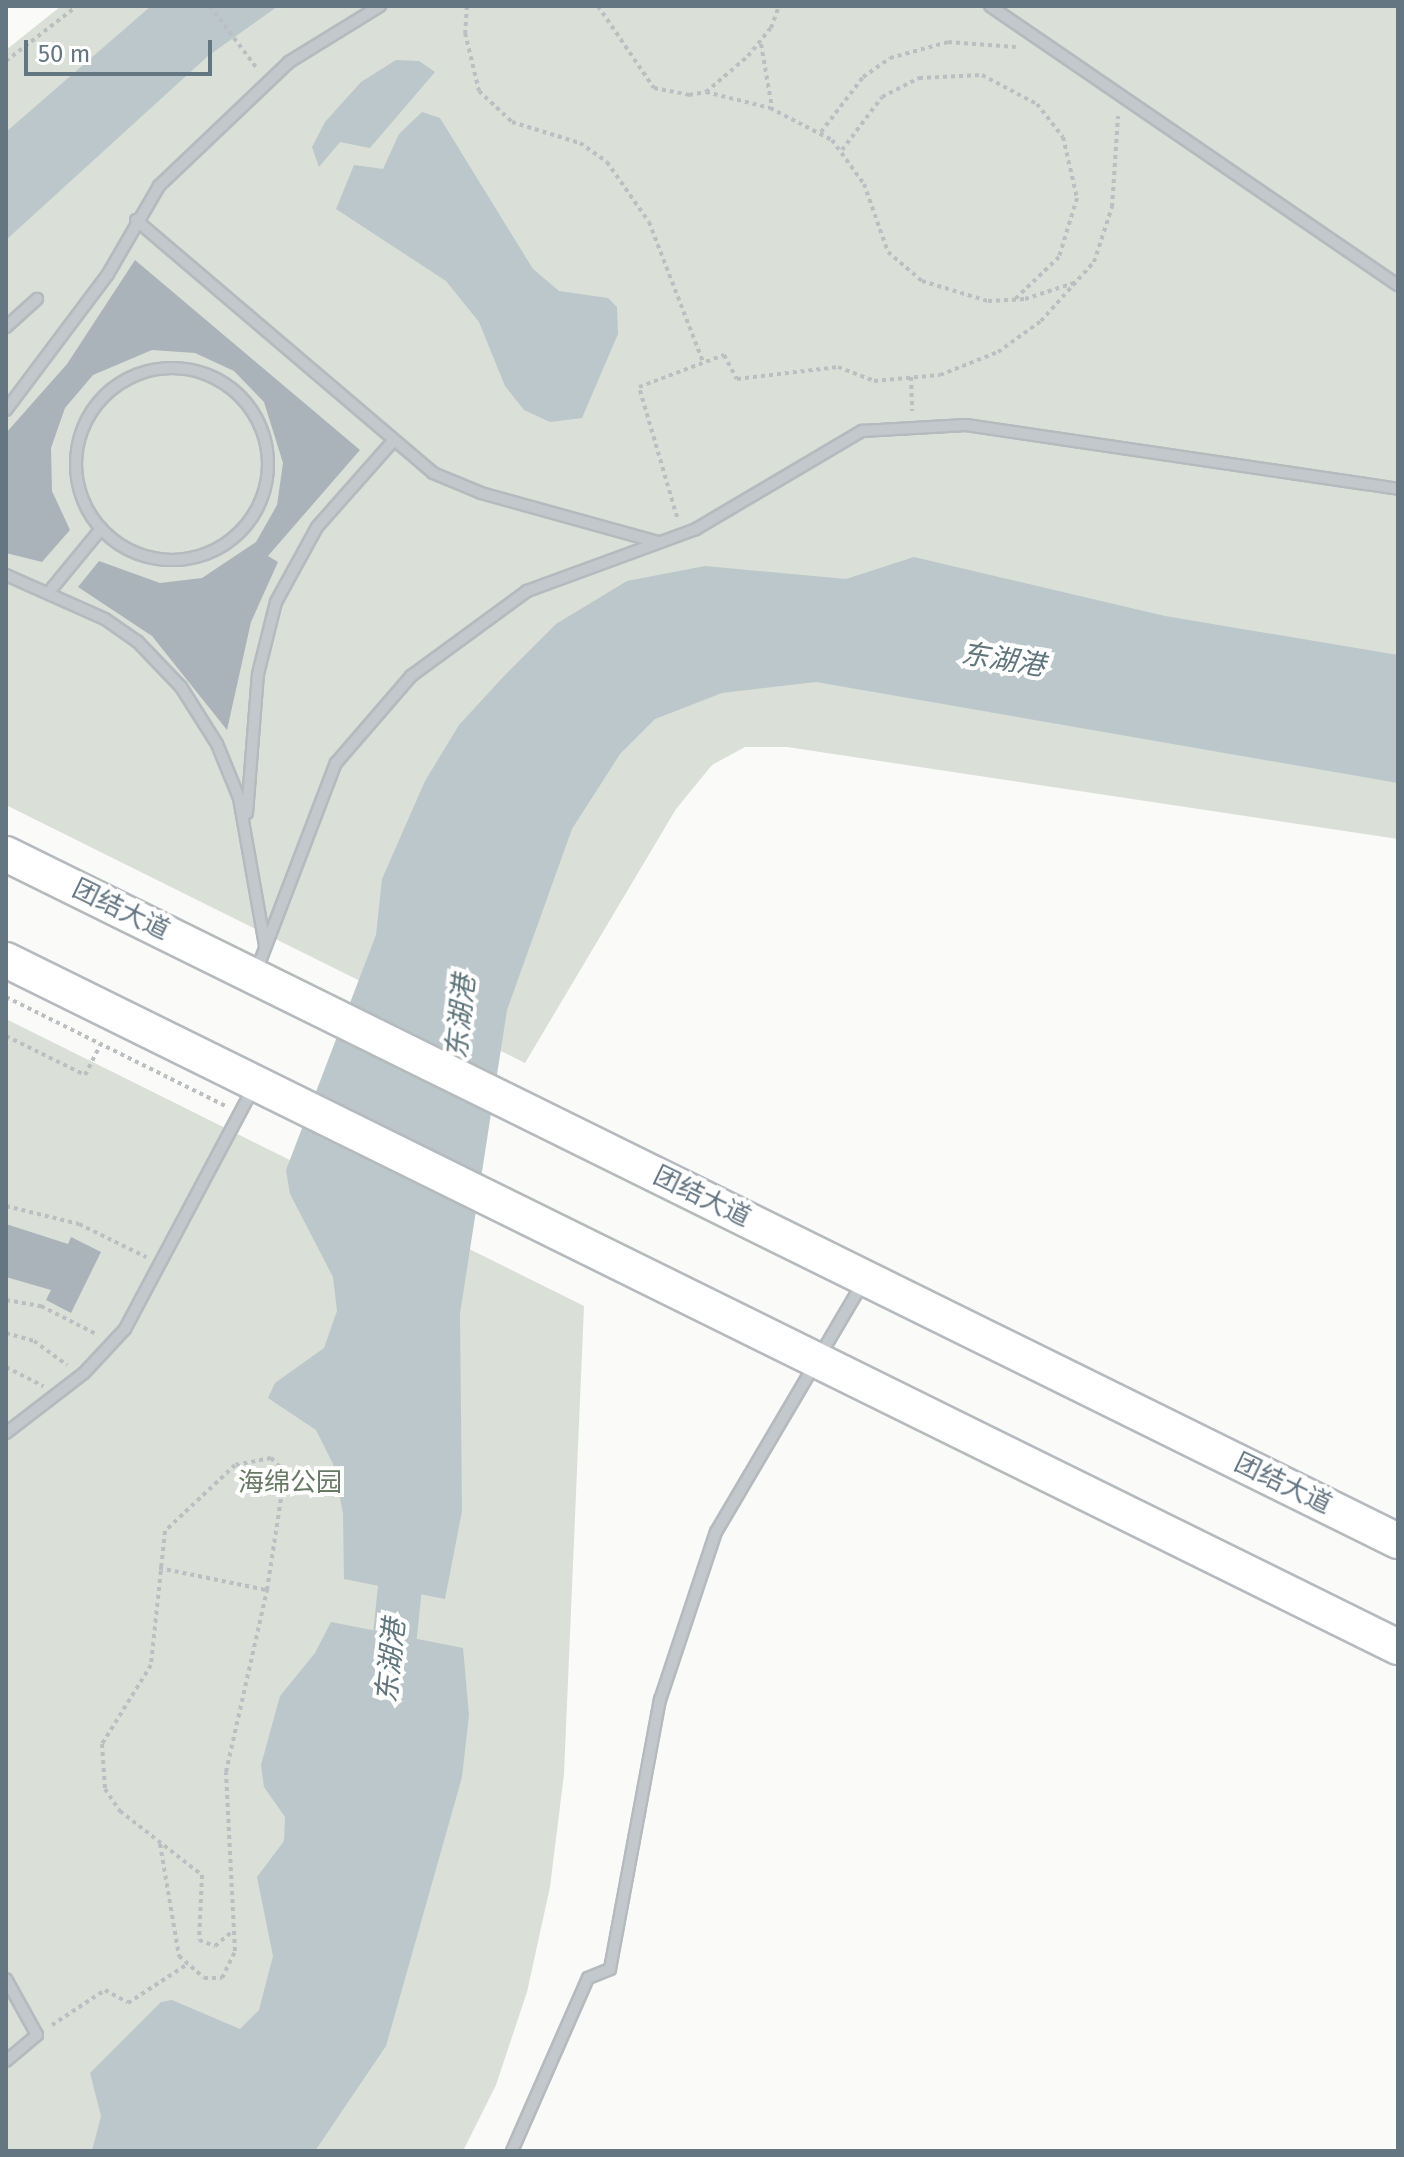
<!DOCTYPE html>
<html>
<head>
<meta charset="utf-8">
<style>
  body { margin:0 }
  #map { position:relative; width:1404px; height:2157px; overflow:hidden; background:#fafaf8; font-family:"Fira Sans","Noto Sans SC",sans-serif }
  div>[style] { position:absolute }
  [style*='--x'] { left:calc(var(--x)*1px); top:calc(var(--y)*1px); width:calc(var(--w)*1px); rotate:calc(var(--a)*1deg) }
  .green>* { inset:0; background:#dadfd7 }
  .water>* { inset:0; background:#bbc7cb }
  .river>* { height:44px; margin:-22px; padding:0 22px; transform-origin:22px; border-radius:22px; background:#bbc7cb }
  .building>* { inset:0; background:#aab3b9 }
  .path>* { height:4px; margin-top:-2px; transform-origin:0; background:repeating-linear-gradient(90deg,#bbbfc2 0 4px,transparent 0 8px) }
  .roads { filter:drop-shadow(2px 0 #b5babe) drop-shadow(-2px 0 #b5babe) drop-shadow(0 2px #b5babe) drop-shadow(0 -2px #b5babe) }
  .lane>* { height:10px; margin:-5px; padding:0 5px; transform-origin:5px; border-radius:5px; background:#c3c8cc }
  .lane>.ring { margin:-5px; padding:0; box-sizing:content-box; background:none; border:10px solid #c3c8cc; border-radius:50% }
  .primary>* { height:34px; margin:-17px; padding:0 17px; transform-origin:17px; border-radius:17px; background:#fff }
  span { translate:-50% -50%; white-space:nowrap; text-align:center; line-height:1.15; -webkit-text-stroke:8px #fff; paint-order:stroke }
  .street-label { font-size:26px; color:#657683 }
  .park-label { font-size:26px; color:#687a64 }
  .water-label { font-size:28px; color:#60757c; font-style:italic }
  .frame { position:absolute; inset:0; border:8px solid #657683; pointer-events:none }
  .scale { position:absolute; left:24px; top:40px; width:188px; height:36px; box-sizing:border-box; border:4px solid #657683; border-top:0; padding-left:10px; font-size:24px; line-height:28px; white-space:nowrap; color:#657683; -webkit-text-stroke:6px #fff; paint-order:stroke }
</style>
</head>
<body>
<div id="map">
  <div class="green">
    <div style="clip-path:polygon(61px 6px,1398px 6px,1398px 839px,787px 747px,745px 747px,712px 765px,676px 809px,525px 1063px,6px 805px,6px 50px)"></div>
    <div style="clip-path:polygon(6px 1019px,584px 1306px,564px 1774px,550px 1887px,527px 1992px,496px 2085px,463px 2151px,6px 2151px)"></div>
  </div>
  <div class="water">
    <div style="clip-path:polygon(151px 6px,278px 6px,208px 56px,6px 240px,6px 132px)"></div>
    <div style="clip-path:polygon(396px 60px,419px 61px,435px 72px,370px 148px,340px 142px,319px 167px,312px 147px,325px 122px,361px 82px)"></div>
    <div style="clip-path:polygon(422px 112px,440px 118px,533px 269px,559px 291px,608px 298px,617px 307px,618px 334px,582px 418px,550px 422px,524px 410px,505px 386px,479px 322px,446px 281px,336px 209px,354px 165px,383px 169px,399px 134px)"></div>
    <div style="clip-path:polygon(914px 557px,1165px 616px,1398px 655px,1398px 783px,816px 682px,722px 693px,655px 719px,620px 754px,572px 829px,507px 1010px,460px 1314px,462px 1511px,445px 1599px,344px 1579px,343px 1513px,333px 1464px,316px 1430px,268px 1398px,275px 1383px,324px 1348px,337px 1311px,333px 1277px,290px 1194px,286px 1170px,376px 935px,382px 879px,425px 781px,459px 725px,505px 675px,556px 624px,627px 581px,705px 566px,846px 579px)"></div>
    <div style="clip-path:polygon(331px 1622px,463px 1648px,469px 1715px,462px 1777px,386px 2046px,315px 2151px,92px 2151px,101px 2116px,90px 2073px,161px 2002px,172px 2000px,240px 2029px,259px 2010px,273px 1956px,257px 1877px,284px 1841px,285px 1817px,264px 1787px,261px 1765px,280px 1696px,315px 1653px)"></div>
  </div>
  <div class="river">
    <div style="--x:389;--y:1692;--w:163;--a:-84"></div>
  </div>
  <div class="building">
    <div style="clip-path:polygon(135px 260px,360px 450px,268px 556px,278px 562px,251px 622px,227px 730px,152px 636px,78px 587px,99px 561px,160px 583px,202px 578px,256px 542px,277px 505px,283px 463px,264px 402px,234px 371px,195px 353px,152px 350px,93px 375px,65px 408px,51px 448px,52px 491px,70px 530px,42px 562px,6px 553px,6px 433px,67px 364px)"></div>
    <div style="clip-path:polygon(6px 1224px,68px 1244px,71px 1237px,101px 1252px,71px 1313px,46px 1300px,51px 1290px,6px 1277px)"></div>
  </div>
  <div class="path">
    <div style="--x:210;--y:6;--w:80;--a:53.1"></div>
    <div style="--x:467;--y:6;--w:27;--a:94"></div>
    <div style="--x:465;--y:33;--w:60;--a:76.4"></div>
    <div style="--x:479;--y:91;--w:45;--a:43.2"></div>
    <div style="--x:512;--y:122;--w:71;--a:17.2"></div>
    <div style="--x:580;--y:143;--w:33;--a:35"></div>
    <div style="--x:607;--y:162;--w:73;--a:55"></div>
    <div style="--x:649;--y:222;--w:150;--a:68.9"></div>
    <div style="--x:598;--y:6;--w:99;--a:55.7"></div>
    <div style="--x:654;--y:88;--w:36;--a:11"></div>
    <div style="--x:689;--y:95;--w:17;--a:-10"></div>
    <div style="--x:706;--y:92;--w:55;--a:-40.6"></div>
    <div style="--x:748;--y:56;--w:36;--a:-51"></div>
    <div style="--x:771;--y:28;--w:23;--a:-70"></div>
    <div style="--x:761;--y:44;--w:65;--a:80.2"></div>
    <div style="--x:6;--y:61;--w:90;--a:-37.8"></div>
    <div style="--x:706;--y:92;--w:66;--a:14"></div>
    <div style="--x:770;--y:108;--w:70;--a:27.3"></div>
    <div style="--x:832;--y:140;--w:54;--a:54"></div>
    <div style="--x:864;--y:184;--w:72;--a:70.6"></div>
    <div style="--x:888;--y:252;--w:45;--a:40.5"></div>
    <div style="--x:922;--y:281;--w:69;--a:16.9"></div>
    <div style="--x:988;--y:301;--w:37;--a:-3"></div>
    <div style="--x:1025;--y:299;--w:55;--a:-18.1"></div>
    <div style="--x:821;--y:132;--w:69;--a:-52.6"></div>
    <div style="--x:863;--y:77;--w:33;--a:-35"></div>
    <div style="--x:890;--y:58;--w:60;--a:-15.4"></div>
    <div style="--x:948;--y:42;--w:68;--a:4.2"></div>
    <div style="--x:842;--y:150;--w:66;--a:-53"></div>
    <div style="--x:882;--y:97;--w:42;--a:-27.2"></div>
    <div style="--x:919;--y:78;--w:63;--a:-2.7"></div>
    <div style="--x:982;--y:75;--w:62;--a:27.8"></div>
    <div style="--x:1037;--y:104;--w:42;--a:51.8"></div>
    <div style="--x:1063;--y:137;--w:63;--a:77.1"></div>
    <div style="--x:1077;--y:198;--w:62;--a:107"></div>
    <div style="--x:1059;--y:257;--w:61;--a:136.3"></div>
    <div style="--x:911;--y:377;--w:34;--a:88"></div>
    <div style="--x:677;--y:517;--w:135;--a:-106.3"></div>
    <div style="--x:639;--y:387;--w:91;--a:-20.6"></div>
    <div style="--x:724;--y:355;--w:27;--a:62"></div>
    <div style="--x:737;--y:379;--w:102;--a:-6.8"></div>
    <div style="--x:838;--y:367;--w:39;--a:21"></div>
    <div style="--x:874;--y:381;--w:66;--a:-5.2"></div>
    <div style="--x:940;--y:375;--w:62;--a:-21.6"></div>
    <div style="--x:998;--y:352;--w:53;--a:-35.8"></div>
    <div style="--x:1041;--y:321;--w:79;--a:-48.1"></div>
    <div style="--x:1094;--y:262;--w:58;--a:-71.9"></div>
    <div style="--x:1112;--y:207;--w:91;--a:-86.2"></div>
    <div style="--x:6;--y:997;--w:246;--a:26.4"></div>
    <div style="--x:6;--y:1036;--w:88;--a:26.3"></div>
    <div style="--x:85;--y:1075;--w:35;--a:-63"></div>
    <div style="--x:6;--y:1206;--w:75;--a:13.9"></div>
    <div style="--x:79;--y:1224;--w:75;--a:26.2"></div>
    <div style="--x:6;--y:1300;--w:36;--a:10"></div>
    <div style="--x:41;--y:1306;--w:64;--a:27"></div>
    <div style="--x:6;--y:1333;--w:29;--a:16"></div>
    <div style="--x:34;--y:1341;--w:41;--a:36"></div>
    <div style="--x:6;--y:1367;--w:42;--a:27.2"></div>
    <div style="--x:159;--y:1568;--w:109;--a:11.6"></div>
    <div style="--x:160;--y:1844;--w:114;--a:80.4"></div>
    <div style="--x:179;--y:1956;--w:33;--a:41"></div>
    <div style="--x:204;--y:1978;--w:18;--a:0"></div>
    <div style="--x:222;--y:1978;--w:30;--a:-64"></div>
    <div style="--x:235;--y:1951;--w:179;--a:-92.9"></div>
    <div style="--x:226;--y:1772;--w:187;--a:-77.3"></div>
    <div style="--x:267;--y:1590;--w:119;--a:-81.3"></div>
    <div style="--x:285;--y:1472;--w:20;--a:-135"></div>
    <div style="--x:271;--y:1458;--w:37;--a:169"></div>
    <div style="--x:235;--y:1465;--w:96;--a:136.7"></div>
    <div style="--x:165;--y:1531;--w:135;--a:96"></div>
    <div style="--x:151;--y:1665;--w:93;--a:121.8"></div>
    <div style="--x:102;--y:1744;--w:45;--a:86.2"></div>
    <div style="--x:105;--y:1789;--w:27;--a:56"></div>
    <div style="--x:120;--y:1811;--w:104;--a:38"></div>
    <div style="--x:202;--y:1875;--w:65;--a:92.6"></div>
    <div style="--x:199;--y:1940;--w:17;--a:21"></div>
    <div style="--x:215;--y:1946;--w:23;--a:-40"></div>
    <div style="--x:52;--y:2025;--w:64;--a:-33.4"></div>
    <div style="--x:105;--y:1990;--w:26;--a:29"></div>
    <div style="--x:128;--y:2003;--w:69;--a:-33.2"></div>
  </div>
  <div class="roads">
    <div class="lane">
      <div style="--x:990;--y:6;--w:494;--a:34.4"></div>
      <div style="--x:136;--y:220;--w:390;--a:40.4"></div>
      <div style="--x:433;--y:473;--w:52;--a:22.6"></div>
      <div style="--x:481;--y:493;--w:184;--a:15.5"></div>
      <div style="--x:6;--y:327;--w:42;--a:-42.1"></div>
      <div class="ring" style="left:76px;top:368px;width:182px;height:182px"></div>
      <div style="--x:6;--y:410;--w:170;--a:-53.1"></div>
      <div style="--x:108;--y:274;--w:102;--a:-59.9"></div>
      <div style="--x:159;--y:186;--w:180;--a:-43.6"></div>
      <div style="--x:289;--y:62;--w:107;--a:-31.6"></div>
      <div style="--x:6;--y:575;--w:108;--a:24"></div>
      <div style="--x:105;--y:619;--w:39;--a:35"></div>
      <div style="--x:137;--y:641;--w:64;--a:46.3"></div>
      <div style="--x:181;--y:687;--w:67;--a:57.7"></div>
      <div style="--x:217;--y:744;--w:58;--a:67.8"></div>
      <div style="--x:239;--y:798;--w:149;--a:80"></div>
      <div style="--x:49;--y:592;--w:82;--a:-50.5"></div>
      <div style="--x:247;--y:813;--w:139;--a:-85.5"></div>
      <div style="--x:258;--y:674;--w:74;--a:-76"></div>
      <div style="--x:276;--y:602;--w:85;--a:-61.3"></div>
      <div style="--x:317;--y:527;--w:115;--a:-48.5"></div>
      <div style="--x:256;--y:972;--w:224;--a:-69.1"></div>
      <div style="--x:336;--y:763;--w:115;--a:-49.2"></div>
      <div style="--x:411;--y:676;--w:144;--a:-36.2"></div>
      <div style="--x:527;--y:591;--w:180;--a:-20.1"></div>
      <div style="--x:696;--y:529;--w:193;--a:-30.6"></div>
      <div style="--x:862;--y:431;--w:104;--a:-3.3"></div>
      <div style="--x:966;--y:425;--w:437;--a:8.4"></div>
      <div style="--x:6;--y:1433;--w:98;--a:-37.6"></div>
      <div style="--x:84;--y:1373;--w:60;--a:-47"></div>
      <div style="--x:125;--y:1329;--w:273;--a:-62"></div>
      <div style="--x:6;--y:1979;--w:64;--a:61"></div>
      <div style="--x:37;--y:2035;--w:40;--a:140"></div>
      <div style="--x:512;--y:2151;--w:189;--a:-66.3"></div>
      <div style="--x:588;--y:1978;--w:24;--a:-22"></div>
      <div style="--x:610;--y:1969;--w:274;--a:-79.5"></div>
      <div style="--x:660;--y:1700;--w:177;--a:-71.6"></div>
      <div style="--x:716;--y:1532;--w:290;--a:-59.5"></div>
    </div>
    <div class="primary">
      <div style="--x:6;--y:854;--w:1552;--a:26.27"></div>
      <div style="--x:6;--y:960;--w:1552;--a:26.27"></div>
    </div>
  </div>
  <div class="street-label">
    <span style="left:121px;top:910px;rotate:26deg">团结大道</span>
    <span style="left:702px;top:1197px;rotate:26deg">团结大道</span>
    <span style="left:1283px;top:1484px;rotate:26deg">团结大道</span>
  </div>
  <div class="park-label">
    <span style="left:290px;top:1483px">海绵公园</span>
  </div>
  <div class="water-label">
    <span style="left:1003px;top:660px;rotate:9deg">东湖港</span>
    <span style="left:461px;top:1017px;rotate:-84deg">东湖港</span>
    <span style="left:391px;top:1661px;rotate:-84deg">东湖港</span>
  </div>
  <div class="frame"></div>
  <div class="scale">50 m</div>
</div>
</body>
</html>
